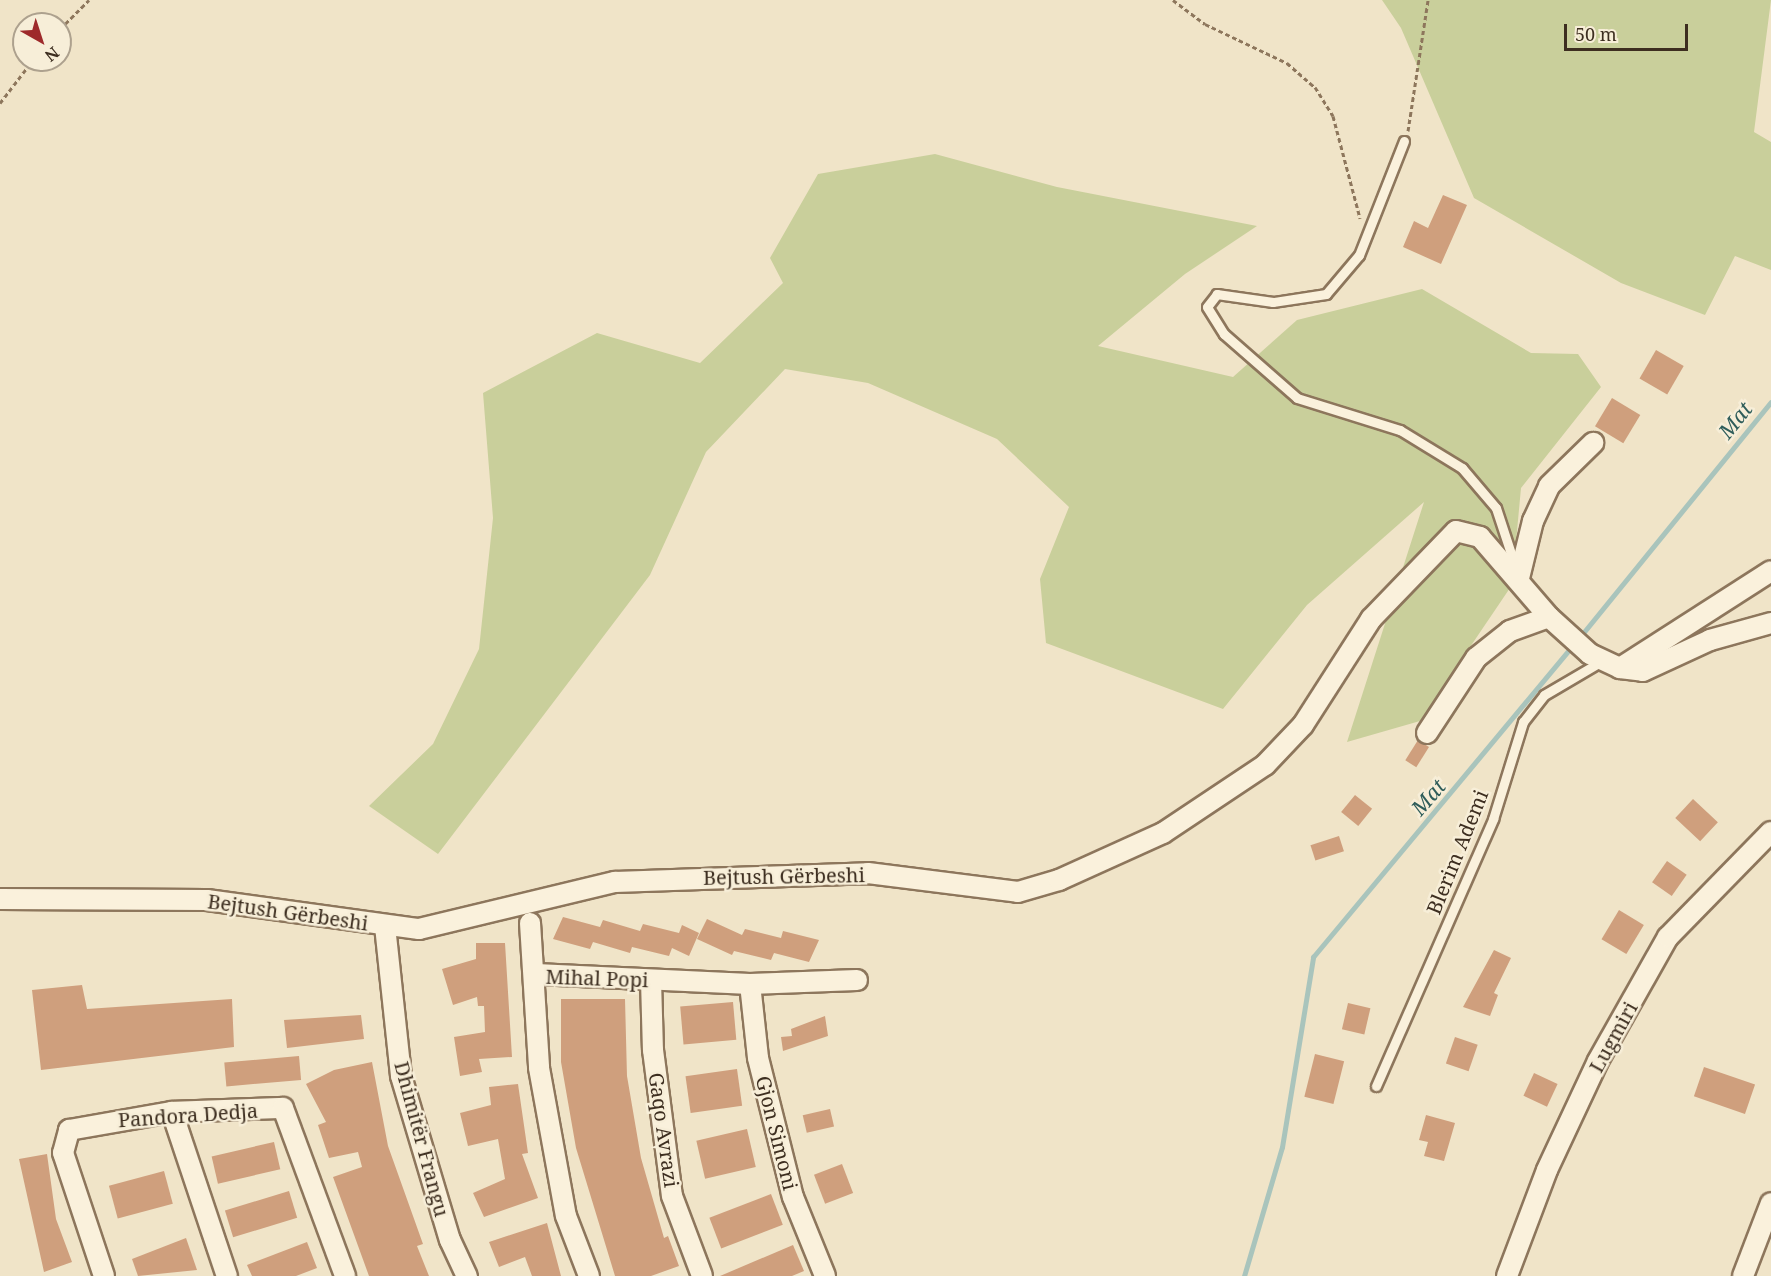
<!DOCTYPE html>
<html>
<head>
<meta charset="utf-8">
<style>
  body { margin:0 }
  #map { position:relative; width:1771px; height:1276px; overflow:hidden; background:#f0e4c8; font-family:"Noto Serif",serif }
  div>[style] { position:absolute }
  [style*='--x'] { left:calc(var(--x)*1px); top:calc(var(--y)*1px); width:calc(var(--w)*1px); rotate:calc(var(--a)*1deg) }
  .green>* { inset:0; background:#c9cf9b }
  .stream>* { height:5px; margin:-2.5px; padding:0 2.5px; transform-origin:2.5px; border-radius:2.5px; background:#a9c4bc }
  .building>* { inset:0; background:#cf9f7d; transform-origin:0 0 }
  .path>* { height:3px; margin-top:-1.5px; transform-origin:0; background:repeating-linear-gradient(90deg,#8d765c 0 4.5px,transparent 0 7.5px) }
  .roads { filter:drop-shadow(2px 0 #8d765c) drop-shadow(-2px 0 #8d765c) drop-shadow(0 2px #8d765c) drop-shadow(0 -2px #8d765c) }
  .lane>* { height:9px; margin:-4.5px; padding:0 4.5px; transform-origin:4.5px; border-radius:4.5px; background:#faf1dc }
  .street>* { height:20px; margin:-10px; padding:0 10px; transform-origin:10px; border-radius:10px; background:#faf1dc }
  span { translate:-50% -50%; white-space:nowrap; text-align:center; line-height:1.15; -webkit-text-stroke:5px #f7eed8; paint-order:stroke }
  .street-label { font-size:20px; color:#3d2e20 }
  .water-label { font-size:21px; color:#2f5d5a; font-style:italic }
  .north { position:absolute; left:12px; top:12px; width:60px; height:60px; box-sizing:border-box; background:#f7eed8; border:2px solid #ada18e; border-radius:50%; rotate:141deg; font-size:16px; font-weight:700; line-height:24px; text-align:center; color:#3d2e20 }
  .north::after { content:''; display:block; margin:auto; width:21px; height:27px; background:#9e2a2b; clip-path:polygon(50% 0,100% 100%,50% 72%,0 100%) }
  .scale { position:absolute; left:1564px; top:24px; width:124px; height:27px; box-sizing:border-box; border:3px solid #3d2e20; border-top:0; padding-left:8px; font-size:18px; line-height:21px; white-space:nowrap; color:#3d2e20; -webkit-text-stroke:4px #f7eed8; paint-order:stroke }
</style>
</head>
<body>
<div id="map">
  <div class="green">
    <div style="clip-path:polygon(1382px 0,1771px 0,1754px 132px,1771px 142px,1771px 270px,1735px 256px,1705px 315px,1621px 283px,1474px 198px,1401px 28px)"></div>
    <div style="clip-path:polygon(935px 154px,1057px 187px,1257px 226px,1185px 274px,1098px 346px,1233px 377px,1297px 320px,1422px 289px,1531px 353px,1578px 354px,1601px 387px,1521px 488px,1512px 585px,1420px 721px,1347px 742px,1424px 502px,1307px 605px,1223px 709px,1046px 643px,1040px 579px,1069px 507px,997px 439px,868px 383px,785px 369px,706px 452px,650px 575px,438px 854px,369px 806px,433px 744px,479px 649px,493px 518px,483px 393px,597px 333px,700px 363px,783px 283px,770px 258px,818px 174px)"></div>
  </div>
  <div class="stream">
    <div style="--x:1579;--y:638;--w:304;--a:-50.9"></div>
    <div style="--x:1244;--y:1276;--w:134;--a:-73.6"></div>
    <div style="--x:1282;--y:1147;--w:193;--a:-80.7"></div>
    <div style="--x:1313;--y:957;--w:406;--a:-50.2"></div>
  </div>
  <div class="building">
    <div style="clip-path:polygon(1443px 195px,1467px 205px,1441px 264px,1403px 247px,1414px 221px,1428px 228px)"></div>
    <div style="left:1656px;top:350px;width:32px;height:33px;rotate:30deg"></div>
    <div style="left:1612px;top:398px;width:33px;height:33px;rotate:31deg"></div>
    <div style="left:1418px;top:740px;width:13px;height:24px;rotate:32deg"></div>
    <div style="left:1355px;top:795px;width:22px;height:22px;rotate:39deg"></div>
    <div style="left:1693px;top:799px;width:34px;height:26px;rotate:43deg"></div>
    <div style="left:1339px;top:836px;width:16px;height:30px;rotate:72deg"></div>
    <div style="left:1667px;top:861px;width:24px;height:26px;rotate:35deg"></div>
    <div style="left:1619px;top:910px;width:29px;height:34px;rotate:31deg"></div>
    <div style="clip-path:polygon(563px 917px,600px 927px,603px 920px,640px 931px,643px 924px,679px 933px,682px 925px,699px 933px,689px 956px,672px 948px,669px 956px,632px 947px,630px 953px,593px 942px,590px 949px,553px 939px)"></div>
    <div style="clip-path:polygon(707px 919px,742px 935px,745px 929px,781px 938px,783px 931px,819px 940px,809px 962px,774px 953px,771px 960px,734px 951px,732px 955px,697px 939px)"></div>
    <div style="clip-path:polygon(476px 943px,505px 943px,512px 1057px,479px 1059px,482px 1072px,460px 1076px,454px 1037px,485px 1032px,484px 1006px,478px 1006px,477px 997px,453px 1005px,442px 969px,476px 959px)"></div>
    <div style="clip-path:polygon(1494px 950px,1511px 958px,1494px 993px,1498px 995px,1490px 1016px,1463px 1007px)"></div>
    <div style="clip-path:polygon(82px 985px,87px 1009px,232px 999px,234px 1047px,41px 1070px,32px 990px)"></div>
    <div style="clip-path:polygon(561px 999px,625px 999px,627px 1076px,641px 1158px,664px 1238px,668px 1236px,679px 1266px,651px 1276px,615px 1276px,576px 1148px,561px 1062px)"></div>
    <div style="left:733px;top:1002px;width:38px;height:53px;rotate:85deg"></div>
    <div style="left:1348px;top:1003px;width:23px;height:27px;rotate:13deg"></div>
    <div style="clip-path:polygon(361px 1015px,364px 1039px,287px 1048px,284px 1020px)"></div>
    <div style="clip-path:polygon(825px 1016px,828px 1036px,783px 1051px,781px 1037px,792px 1036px,791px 1029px)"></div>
    <div style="left:1455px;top:1037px;width:24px;height:28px;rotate:19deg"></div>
    <div style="left:1315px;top:1054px;width:30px;height:44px;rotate:14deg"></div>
    <div style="left:299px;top:1056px;width:24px;height:75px;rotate:85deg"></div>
    <div style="clip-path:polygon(372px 1062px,388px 1146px,423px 1244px,417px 1246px,429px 1276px,369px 1276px,333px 1177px,362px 1167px,358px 1152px,329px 1158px,318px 1125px,326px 1122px,306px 1084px,334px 1070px)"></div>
    <div style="left:1704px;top:1067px;width:54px;height:31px;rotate:19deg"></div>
    <div style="left:737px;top:1069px;width:37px;height:52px;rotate:82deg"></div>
    <div style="left:1534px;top:1073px;width:26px;height:25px;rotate:25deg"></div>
    <div style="clip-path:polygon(518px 1084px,528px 1153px,522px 1154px,538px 1198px,484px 1217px,473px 1193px,505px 1179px,498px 1139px,468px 1146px,460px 1113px,491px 1105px,489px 1087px)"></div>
    <div style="left:830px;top:1109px;width:18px;height:28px;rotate:77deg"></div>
    <div style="clip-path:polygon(1426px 1115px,1455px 1123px,1444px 1161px,1424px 1156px,1428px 1142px,1419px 1140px)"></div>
    <div style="left:747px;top:1129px;width:39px;height:52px;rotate:77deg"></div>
    <div style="left:274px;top:1142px;width:28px;height:64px;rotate:77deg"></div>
    <div style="clip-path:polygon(47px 1154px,56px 1219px,72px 1262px,44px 1272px,19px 1159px)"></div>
    <div style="left:842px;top:1164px;width:31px;height:30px;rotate:69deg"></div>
    <div style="left:164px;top:1171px;width:34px;height:57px;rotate:75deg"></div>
    <div style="left:289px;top:1191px;width:28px;height:67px;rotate:73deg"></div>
    <div style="left:771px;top:1194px;width:33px;height:66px;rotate:69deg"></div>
    <div style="clip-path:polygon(547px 1223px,561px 1276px,532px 1276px,525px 1257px,499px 1267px,489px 1242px)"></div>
    <div style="clip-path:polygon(186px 1238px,197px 1270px,138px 1276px,132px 1259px)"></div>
    <div style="clip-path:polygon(307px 1242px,317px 1268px,296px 1276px,252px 1276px,247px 1265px)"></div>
    <div style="clip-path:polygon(793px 1245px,804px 1271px,792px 1276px,720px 1276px)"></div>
  </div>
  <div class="path">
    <div style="--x:1173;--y:0;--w:40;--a:37"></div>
    <div style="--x:1205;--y:24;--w:91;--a:25.4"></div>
    <div style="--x:1287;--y:63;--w:37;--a:41"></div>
    <div style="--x:1315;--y:87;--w:34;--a:58"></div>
    <div style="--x:1333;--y:116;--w:106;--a:75.2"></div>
    <div style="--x:60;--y:29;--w:41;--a:-45"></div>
    <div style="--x:0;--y:103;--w:54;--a:-52.5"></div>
    <div style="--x:1408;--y:131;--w:133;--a:-81.3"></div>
  </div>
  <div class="roads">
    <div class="lane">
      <div style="--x:1404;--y:141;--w:123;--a:111.5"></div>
      <div style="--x:1359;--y:255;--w:51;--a:130.2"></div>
      <div style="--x:1326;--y:294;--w:54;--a:171.4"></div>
      <div style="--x:1273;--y:302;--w:57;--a:-171.9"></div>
      <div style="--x:1217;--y:294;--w:16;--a:128"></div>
      <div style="--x:1207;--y:307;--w:32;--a:58"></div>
      <div style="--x:1224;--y:334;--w:97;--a:41.2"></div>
      <div style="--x:1297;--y:398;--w:108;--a:17.3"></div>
      <div style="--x:1400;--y:430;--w:73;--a:31.5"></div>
      <div style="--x:1462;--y:468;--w:52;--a:49.6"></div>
      <div style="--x:1496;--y:508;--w:67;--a:71.8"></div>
      <div style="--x:1376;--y:1086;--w:292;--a:-66.3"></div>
      <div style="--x:1493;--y:819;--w:102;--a:-72.8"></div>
      <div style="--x:1523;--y:722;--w:34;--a:-52"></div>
      <div style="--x:1544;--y:695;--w:65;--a:-30.5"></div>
    </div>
    <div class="street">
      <div style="--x:1519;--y:578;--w:59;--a:-76.2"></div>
      <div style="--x:1533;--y:521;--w:38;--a:-65"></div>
      <div style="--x:1549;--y:486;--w:62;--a:-44.3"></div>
      <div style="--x:1620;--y:668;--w:179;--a:-32.7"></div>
      <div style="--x:1427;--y:733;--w:90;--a:-56.8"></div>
      <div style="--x:1476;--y:658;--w:43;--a:-38.5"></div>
      <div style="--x:1510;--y:631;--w:41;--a:-19.7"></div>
      <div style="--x:0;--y:899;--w:207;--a:0.3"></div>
      <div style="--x:207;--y:900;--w:214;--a:7.8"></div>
      <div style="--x:419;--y:929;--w:202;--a:-13.5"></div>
      <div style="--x:615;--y:882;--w:253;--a:-2"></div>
      <div style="--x:868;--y:873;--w:151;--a:7.2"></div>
      <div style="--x:1018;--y:892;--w:43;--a:-16.3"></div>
      <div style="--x:1059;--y:880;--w:114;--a:-24.3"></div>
      <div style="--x:1163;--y:833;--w:123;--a:-33.7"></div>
      <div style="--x:1265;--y:765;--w:55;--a:-46.5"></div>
      <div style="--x:1303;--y:725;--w:126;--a:-57.3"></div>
      <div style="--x:1371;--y:619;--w:122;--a:-46"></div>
      <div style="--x:1456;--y:531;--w:25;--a:14"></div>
      <div style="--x:1480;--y:537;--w:106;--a:49.2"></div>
      <div style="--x:1549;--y:617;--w:55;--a:42.1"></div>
      <div style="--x:1590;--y:654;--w:33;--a:25"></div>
      <div style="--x:1620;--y:668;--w:23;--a:7"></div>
      <div style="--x:1643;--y:671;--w:74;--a:-24.8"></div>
      <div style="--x:1710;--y:640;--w:63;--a:-15.6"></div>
      <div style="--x:530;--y:923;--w:145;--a:86.4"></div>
      <div style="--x:539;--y:1068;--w:150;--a:79.7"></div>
      <div style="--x:566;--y:1216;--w:64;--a:69"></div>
      <div style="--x:385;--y:926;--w:151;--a:83.9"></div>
      <div style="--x:401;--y:1076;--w:171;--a:73.4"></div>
      <div style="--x:450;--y:1240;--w:40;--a:65"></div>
      <div style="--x:536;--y:974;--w:214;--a:2.7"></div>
      <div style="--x:750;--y:984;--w:107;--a:-2.1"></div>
      <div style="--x:651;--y:980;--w:70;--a:88.4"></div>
      <div style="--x:653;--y:1050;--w:147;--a:82.6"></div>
      <div style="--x:672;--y:1196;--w:85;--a:69.4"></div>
      <div style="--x:750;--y:984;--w:74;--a:83.8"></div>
      <div style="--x:758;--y:1058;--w:143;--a:75.9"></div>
      <div style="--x:793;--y:1197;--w:85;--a:67.9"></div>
      <div style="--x:172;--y:1112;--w:173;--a:71.5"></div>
      <div style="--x:104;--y:1276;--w:130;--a:-108.4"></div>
      <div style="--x:63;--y:1153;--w:24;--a:-75"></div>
      <div style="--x:69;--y:1130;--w:105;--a:-9.9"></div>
      <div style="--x:172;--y:1112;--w:111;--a:-2.1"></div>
      <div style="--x:283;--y:1108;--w:179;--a:69.7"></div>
      <div style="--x:1507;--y:1276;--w:113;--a:-69.3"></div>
      <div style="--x:1547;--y:1170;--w:120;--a:-64.9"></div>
      <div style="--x:1598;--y:1061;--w:142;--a:-60.6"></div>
      <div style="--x:1668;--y:937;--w:147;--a:-45.6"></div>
      <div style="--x:1743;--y:1276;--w:78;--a:-69"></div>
    </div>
  </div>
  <div class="street-label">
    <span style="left:1457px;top:852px;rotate:-68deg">Blerim Ademi</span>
    <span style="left:784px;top:876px;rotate:-1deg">Bejtush Gërbeshi</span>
    <span style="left:288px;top:912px;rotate:8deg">Bejtush Gërbeshi</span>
    <span style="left:597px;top:978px;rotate:2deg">Mihal Popi</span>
    <span style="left:1613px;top:1037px;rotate:-61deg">Lugmiri</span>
    <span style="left:188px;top:1115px;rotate:-4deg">Pandora Dedja</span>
    <span style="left:664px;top:1130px;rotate:82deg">Gaqo Avrazi</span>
    <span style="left:777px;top:1133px;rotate:76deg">Gjon Simoni</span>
    <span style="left:422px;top:1139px;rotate:75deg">Dhimitër Frangu</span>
  </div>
  <div class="water-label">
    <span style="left:1735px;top:420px;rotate:-51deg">Mat</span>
    <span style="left:1428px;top:797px;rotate:-49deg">Mat</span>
  </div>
  <div class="north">N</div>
  <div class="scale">50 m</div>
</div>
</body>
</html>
